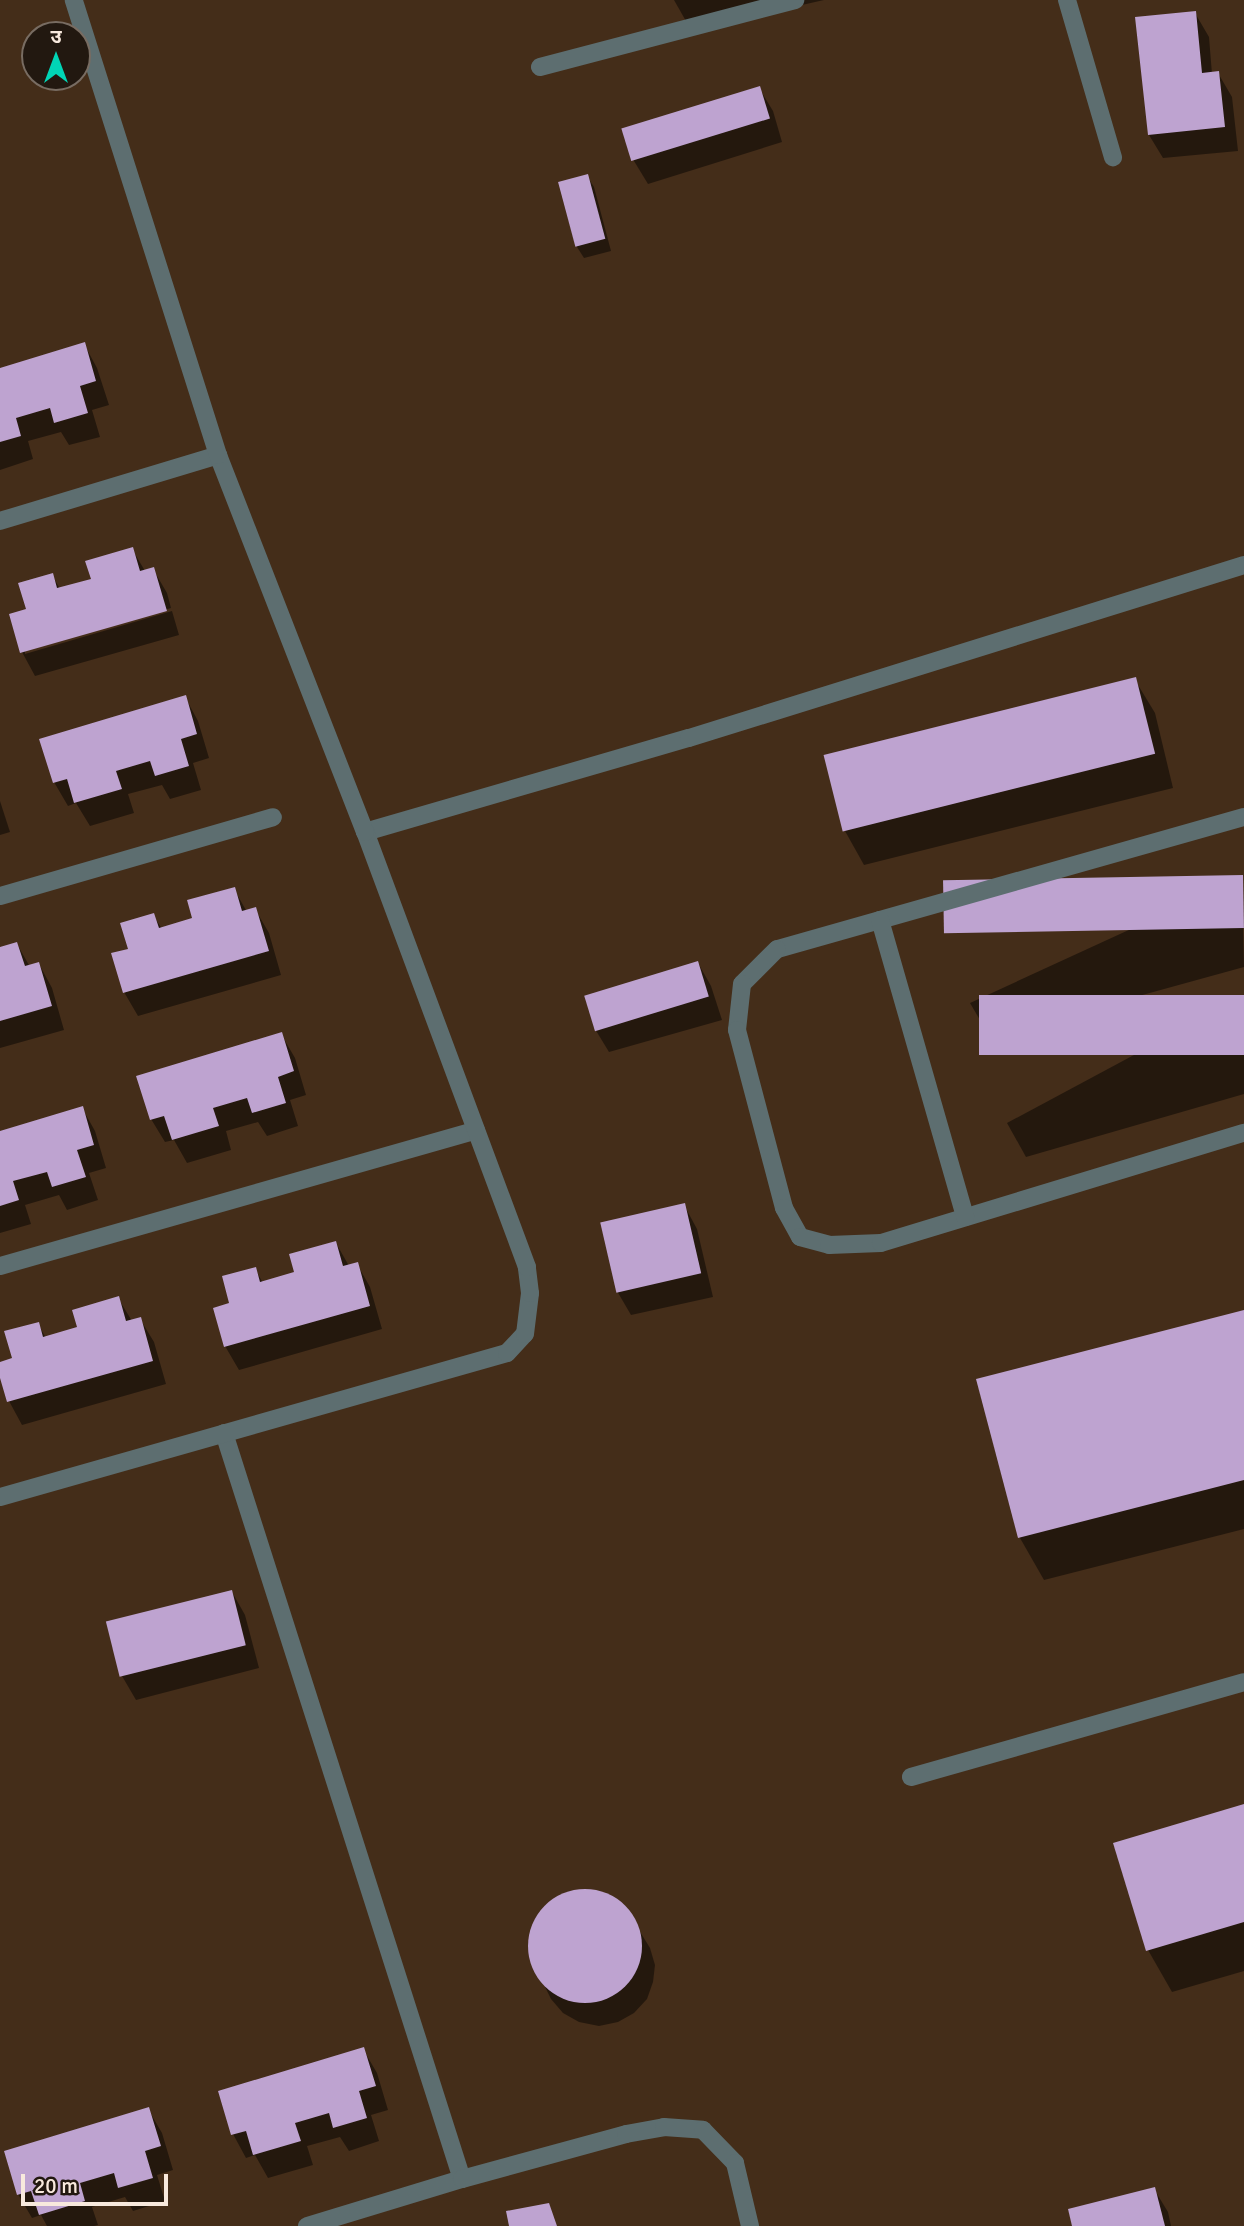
<!DOCTYPE html>
<html>
<head>
<meta charset="utf-8">
<style>
  body { margin:0 }
  #map { position:relative; width:1244px; height:2226px; overflow:hidden; background:#442d19; font-family:Signika,"Noto Sans Devanagari",sans-serif }
  div>[style] { position:absolute }
  [style*='--x'] { left:calc(var(--x)*1px); top:calc(var(--y)*1px); width:calc(var(--w)*1px); rotate:calc(var(--a)*1deg) }
  .shadow>* { inset:0; background:#0007 }
  .building>* { inset:0; background:#bea3d0; transform-origin:0 0 }
  .round { border-radius:50% }
  .service>* { height:18px; margin:-9px; padding:0 9px; transform-origin:9px; border-radius:9px; background:#5d6e70 }
  .minor>* { height:18px; margin:-9px; padding:0 9px; transform-origin:9px; border-radius:9px; background:#5d6e70 }
  span { translate:-50% -50%; white-space:nowrap; text-align:center; line-height:1.15; -webkit-text-stroke:7px #221810; paint-order:stroke }
  .north { position:absolute; left:21px; top:21px; width:70px; height:70px; box-sizing:border-box; background:#221810; border:2px solid #786c62; border-radius:50%; rotate:0deg; font-size:19px; font-weight:700; line-height:28px; text-align:center; color:#f8e9dd }
  .north::after { content:''; display:block; margin:auto; width:24px; height:32px; background:#01d5b6; clip-path:polygon(50% 0,100% 100%,50% 72%,0 100%) }
  .scale { position:absolute; left:21px; top:2174px; width:147px; height:32px; box-sizing:border-box; border:4px solid #f8e9dd; border-top:0; padding-left:9px; font-size:21px; line-height:24px; white-space:nowrap; color:#f8e9dd; -webkit-text-stroke:5px #221810; paint-order:stroke }
</style>
</head>
<body>
<div id="map">
  <div class="shadow">
    <div style="clip-path:polygon(674px 0,824px 0,691px 30px)"></div>
    <div style="clip-path:polygon(1195px 13px,1209px 37px,1212px 74px,1218px 73px,1232px 97px,1238px 151px,1163px 158px,1149px 135px,1137px 19px)"></div>
    <div style="clip-path:polygon(759px 88px,773px 111px,782px 142px,648px 184px,634px 161px,625px 130px)"></div>
    <div style="clip-path:polygon(587px 176px,594px 187px,611px 251px,584px 258px,577px 247px,560px 183px)"></div>
    <div style="clip-path:polygon(84px 344px,97px 368px,109px 405px,92px 410px,100px 437px,69px 445px,61px 432px,28px 441px,33px 459px,0 470px,0 370px)"></div>
    <div style="clip-path:polygon(132px 549px,145px 571px,153px 569px,167px 593px,171px 608px,25px 650px,25px 654px,172px 611px,179px 635px,35px 676px,22px 652px,12px 615px,28px 611px,52px 575px,60px 589px,93px 580px)"></div>
    <div style="clip-path:polygon(1135px 680px,1155px 713px,1173px 788px,864px 865px,845px 831px)"></div>
    <div style="clip-path:polygon(185px 697px,198px 721px,209px 758px,193px 763px,201px 790px,170px 799px,162px 785px,128px 794px,134px 813px,90px 826px,76px 803px,68px 806px,54px 782px)"></div>
    <div style="clip-path:polygon(0 801px,10px 832px,0 835px)"></div>
    <div style="clip-path:polygon(1242px 878px,1244px 967px,990px 1037px,970px 1003px)"></div>
    <div style="clip-path:polygon(234px 889px,247px 912px,255px 909px,269px 933px,281px 975px,138px 1016px,124px 992px,130px 951px,153px 915px,162px 929px,194px 920px)"></div>
    <div style="clip-path:polygon(17px 944px,30px 967px,39px 964px,52px 988px,64px 1030px,0 1048px,0 949px)"></div>
    <div style="clip-path:polygon(698px 963px,711px 986px,722px 1020px,609px 1052px,595px 1029px)"></div>
    <div style="clip-path:polygon(1244px 996px,1244px 1094px,1026px 1157px,1007px 1123px)"></div>
    <div style="clip-path:polygon(281px 1034px,295px 1058px,306px 1095px,290px 1100px,298px 1126px,267px 1136px,258px 1122px,226px 1131px,231px 1150px,187px 1163px,174px 1140px,165px 1142px,151px 1119px)"></div>
    <div style="clip-path:polygon(82px 1108px,95px 1131px,106px 1168px,89px 1173px,98px 1200px,67px 1210px,59px 1195px,25px 1205px,31px 1224px,0 1233px,0 1133px)"></div>
    <div style="clip-path:polygon(684px 1205px,697px 1229px,713px 1297px,631px 1315px,617px 1291px)"></div>
    <div style="clip-path:polygon(336px 1243px,349px 1266px,357px 1264px,370px 1287px,382px 1329px,239px 1370px,225px 1346px,231px 1304px,255px 1269px,263px 1283px,296px 1273px)"></div>
    <div style="clip-path:polygon(118px 1298px,132px 1321px,140px 1319px,154px 1342px,166px 1384px,22px 1425px,9px 1401px,0 1364px,14px 1359px,38px 1324px,46px 1338px,80px 1329px)"></div>
    <div style="clip-path:polygon(1244px 1311px,1244px 1529px,1044px 1580px,1020px 1538px,979px 1380px)"></div>
    <div style="clip-path:polygon(232px 1592px,245px 1615px,259px 1668px,136px 1700px,122px 1676px)"></div>
    <div style="clip-path:polygon(1244px 1806px,1244px 1971px,1172px 1992px,1148px 1950px)"></div>
    <div style="clip-path:polygon(578px 1891px,596px 1891px,612px 1898px,626px 1909px,650px 1948px,655px 1965px,653px 1982px,647px 1999px,634px 2013px,618px 2022px,599px 2026px,579px 2022px,563px 2013px,551px 1999px,530px 1956px,530px 1937px,535px 1919px,547px 1905px,561px 1895px)"></div>
    <div style="clip-path:polygon(363px 2049px,377px 2073px,388px 2110px,371px 2115px,379px 2141px,349px 2151px,340px 2137px,307px 2146px,313px 2165px,268px 2178px,255px 2155px,246px 2158px,233px 2134px)"></div>
    <div style="clip-path:polygon(148px 2109px,162px 2133px,173px 2170px,157px 2175px,165px 2201px,133px 2211px,125px 2197px,92px 2207px,98px 2225px,94px 2226px,47px 2226px,41px 2215px,32px 2218px,18px 2194px)"></div>
    <div style="clip-path:polygon(1154px 2189px,1168px 2212px,1171px 2226px,1074px 2226px)"></div>
  </div>
  <div class="building">
    <div style="clip-path:polygon(1196px 11px,1202px 73px,1219px 71px,1225px 127px,1148px 135px,1135px 17px)"></div>
    <div style="left:760px;top:86px;width:34px;height:145px;rotate:73deg"></div>
    <div style="left:588px;top:174px;width:67px;height:31px;rotate:75deg"></div>
    <div style="clip-path:polygon(85px 342px,96px 381px,80px 386px,88px 413px,54px 423px,50px 408px,16px 418px,21px 436px,0 442px,0 368px)"></div>
    <div style="clip-path:polygon(133px 547px,140px 571px,154px 567px,167px 611px,20px 653px,9px 614px,26px 609px,18px 583px,53px 573px,57px 588px,91px 579px,85px 561px)"></div>
    <div style="left:1136px;top:677px;width:79px;height:322px;rotate:76deg"></div>
    <div style="clip-path:polygon(186px 695px,197px 734px,181px 739px,189px 766px,155px 776px,150px 761px,116px 771px,122px 789px,74px 803px,67px 779px,53px 783px,39px 739px)"></div>
    <div style="left:1243px;top:875px;width:53px;height:300px;rotate:89deg"></div>
    <div style="clip-path:polygon(235px 887px,242px 911px,256px 907px,269px 951px,123px 993px,111px 953px,128px 949px,120px 923px,154px 913px,159px 928px,192px 918px,187px 900px)"></div>
    <div style="clip-path:polygon(17px 942px,25px 966px,39px 962px,52px 1006px,0 1021px,0 947px)"></div>
    <div style="left:698px;top:961px;width:37px;height:119px;rotate:73deg"></div>
    <div style="left:1244px;top:995px;width:60px;height:265px;rotate:90deg"></div>
    <div style="clip-path:polygon(282px 1032px,294px 1071px,278px 1077px,286px 1103px,252px 1113px,247px 1098px,213px 1108px,219px 1126px,172px 1140px,164px 1116px,150px 1120px,136px 1076px)"></div>
    <div style="clip-path:polygon(83px 1106px,94px 1145px,77px 1150px,86px 1177px,52px 1187px,47px 1172px,13px 1181px,19px 1200px,0 1206px,0 1131px)"></div>
    <div style="left:685px;top:1203px;width:72px;height:87px;rotate:77deg"></div>
    <div style="clip-path:polygon(336px 1241px,343px 1266px,358px 1262px,370px 1306px,224px 1347px,213px 1308px,229px 1303px,222px 1276px,256px 1267px,260px 1282px,294px 1272px,289px 1254px)"></div>
    <div style="clip-path:polygon(119px 1296px,126px 1321px,141px 1317px,153px 1361px,7px 1402px,0 1378px,0 1362px,12px 1358px,4px 1331px,39px 1322px,43px 1337px,77px 1327px,72px 1310px)"></div>
    <div style="clip-path:polygon(1244px 1310px,1244px 1480px,1018px 1538px,976px 1379px)"></div>
    <div style="left:232px;top:1590px;width:57px;height:130px;rotate:76deg"></div>
    <div style="clip-path:polygon(1244px 1804px,1244px 1922px,1146px 1951px,1113px 1843px)"></div>
    <div class="round" style="left:528px;top:1889px;width:114px;height:114px"></div>
    <div style="clip-path:polygon(364px 2047px,376px 2086px,359px 2091px,367px 2118px,333px 2128px,329px 2113px,295px 2123px,301px 2141px,253px 2155px,246px 2131px,231px 2135px,218px 2091px)"></div>
    <div style="clip-path:polygon(149px 2107px,161px 2146px,145px 2151px,153px 2178px,118px 2188px,114px 2173px,80px 2183px,85px 2201px,39px 2215px,31px 2191px,17px 2195px,4px 2151px)"></div>
    <div style="clip-path:polygon(1155px 2187px,1165px 2226px,1072px 2226px,1068px 2209px)"></div>
    <div style="clip-path:polygon(549px 2203px,557px 2226px,509px 2226px,506px 2211px)"></div>
  </div>
  <div class="service">
    <div style="--x:1067;--y:0;--w:164;--a:73.7"></div>
    <div style="--x:540;--y:67;--w:264;--a:-14.7"></div>
  </div>
  <div class="minor">
    <div style="--x:0;--y:521;--w:228;--a:-16.8"></div>
    <div style="--x:1244;--y:817;--w:485;--a:164.2"></div>
    <div style="--x:777;--y:949;--w:49;--a:135"></div>
    <div style="--x:742;--y:984;--w:46;--a:96.2"></div>
    <div style="--x:737;--y:1030;--w:184;--a:75.2"></div>
    <div style="--x:784;--y:1208;--w:33;--a:61"></div>
    <div style="--x:800;--y:1237;--w:30;--a:15"></div>
    <div style="--x:829;--y:1245;--w:52;--a:-2.2"></div>
    <div style="--x:881;--y:1243;--w:379;--a:-16.9"></div>
    <div style="--x:365;--y:832;--w:337;--a:-16.2"></div>
    <div style="--x:689;--y:738;--w:581;--a:-17.31"></div>
    <div style="--x:0;--y:896;--w:284;--a:-16.1"></div>
    <div style="--x:880;--y:920;--w:309;--a:74"></div>
    <div style="--x:0;--y:1266;--w:495;--a:-15.9"></div>
    <div style="--x:224;--y:1433;--w:783;--a:72.31"></div>
    <div style="--x:0;--y:1497;--w:527;--a:-15.86"></div>
    <div style="--x:507;--y:1353;--w:26;--a:-47"></div>
    <div style="--x:525;--y:1334;--w:41;--a:-83"></div>
    <div style="--x:530;--y:1293;--w:26;--a:-97"></div>
    <div style="--x:527;--y:1267;--w:464;--a:-110.4"></div>
    <div style="--x:365;--y:832;--w:405;--a:-111.3"></div>
    <div style="--x:218;--y:455;--w:477;--a:-107.6"></div>
    <div style="--x:911;--y:1777;--w:346;--a:-15.9"></div>
    <div style="--x:307;--y:2226;--w:162;--a:-16.9"></div>
    <div style="--x:462;--y:2179;--w:170;--a:-15.3"></div>
    <div style="--x:626;--y:2134;--w:39;--a:-10"></div>
    <div style="--x:664;--y:2127;--w:39;--a:4"></div>
    <div style="--x:703;--y:2130;--w:46;--a:45.9"></div>
    <div style="--x:735;--y:2163;--w:65;--a:76.6"></div>
  </div>
  <div class="north">उ</div>
  <div class="scale">20 m</div>
</div>
</body>
</html>
